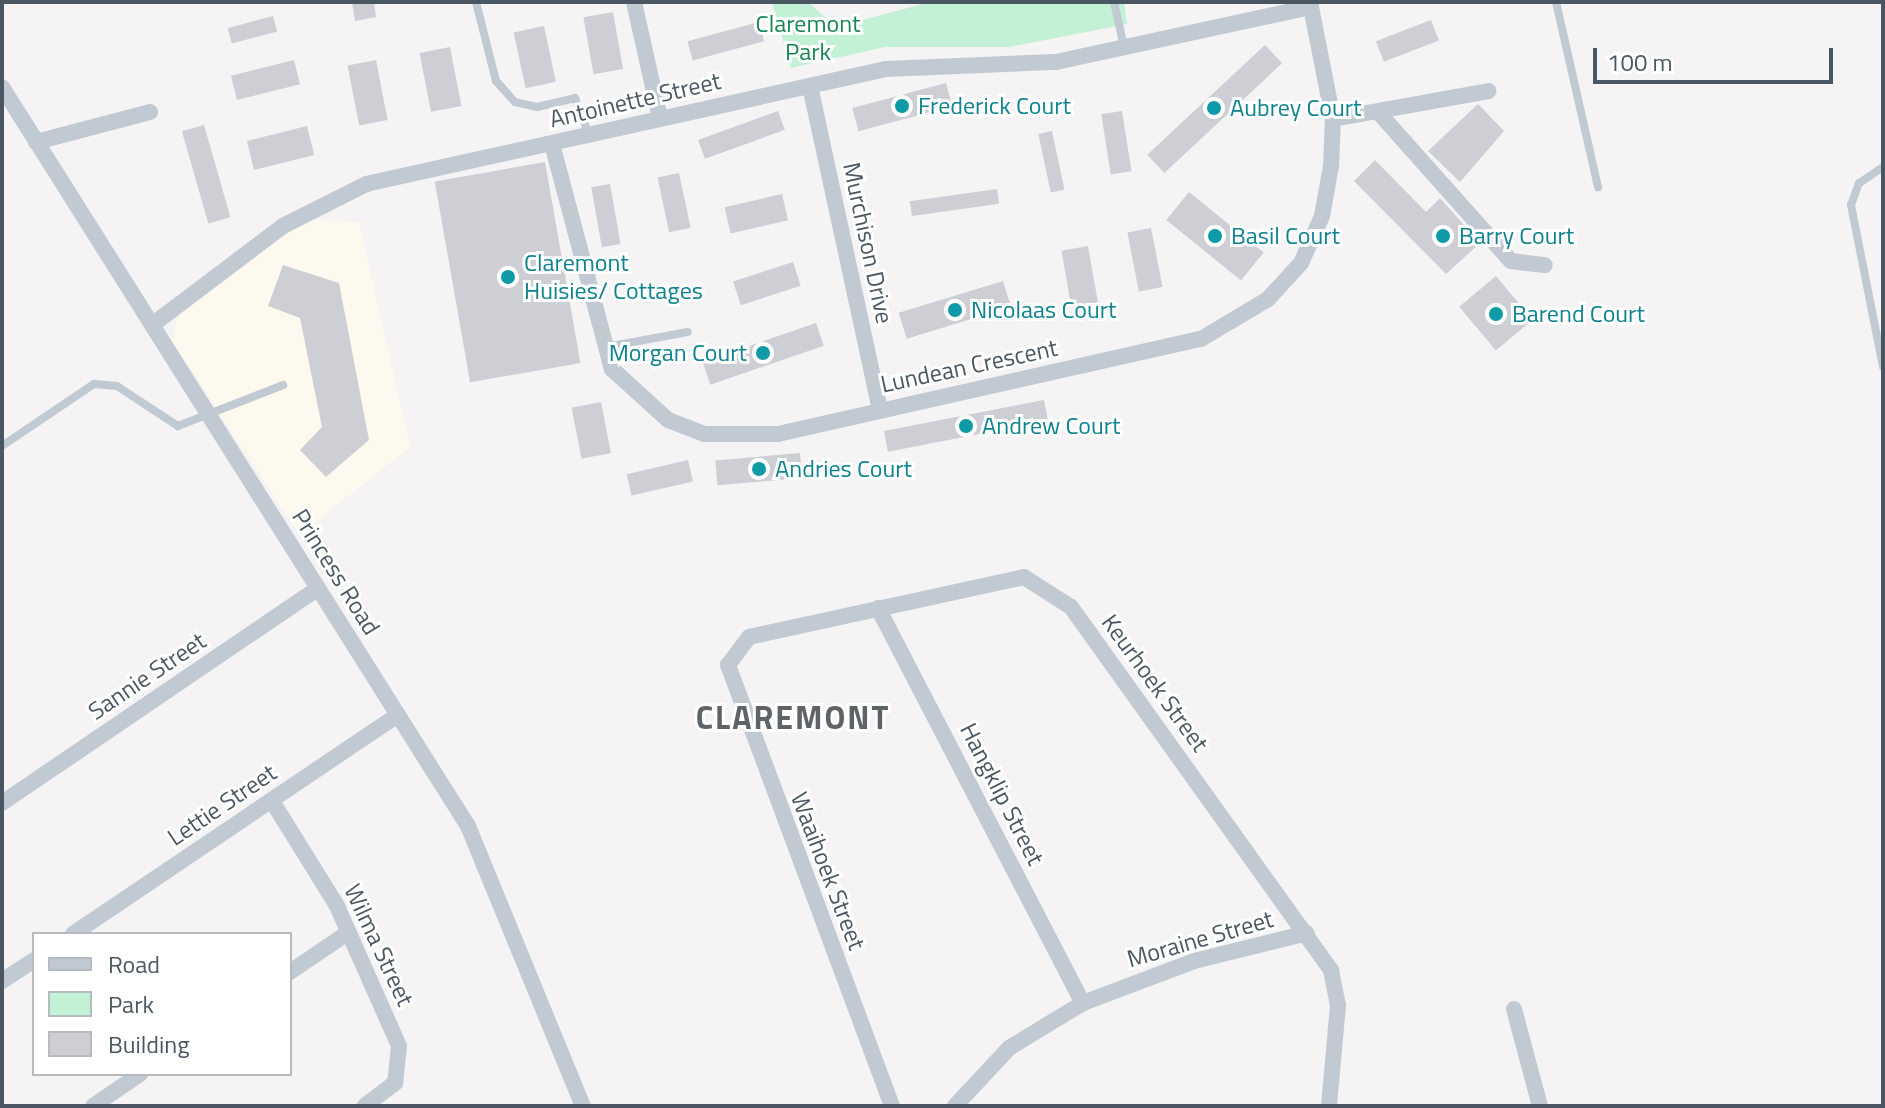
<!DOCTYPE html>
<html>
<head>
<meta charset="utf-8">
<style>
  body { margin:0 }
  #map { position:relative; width:1885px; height:1108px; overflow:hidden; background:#f5f3f3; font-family:"Titillium Web",sans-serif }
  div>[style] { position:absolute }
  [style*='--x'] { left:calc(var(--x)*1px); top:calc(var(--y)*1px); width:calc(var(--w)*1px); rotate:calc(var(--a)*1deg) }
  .commercial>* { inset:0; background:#fdf9ef }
  .green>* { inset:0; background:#c3f1d5 }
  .building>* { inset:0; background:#cdcfd5; transform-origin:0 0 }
  .lane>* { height:8px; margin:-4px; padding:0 4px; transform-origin:4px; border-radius:4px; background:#c1cad2 }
  .street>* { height:16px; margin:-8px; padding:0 8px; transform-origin:8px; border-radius:8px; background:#c1cad2 }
  .dots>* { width:22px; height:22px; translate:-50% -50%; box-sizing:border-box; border:4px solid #fff; border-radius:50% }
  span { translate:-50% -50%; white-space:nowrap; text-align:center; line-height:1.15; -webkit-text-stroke:6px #fff; paint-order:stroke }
  .park-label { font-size:24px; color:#17864f }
  .street-label { font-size:24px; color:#4a5661 }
  .culture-label { font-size:24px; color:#0d838f }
  .left { translate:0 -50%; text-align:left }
  .right { translate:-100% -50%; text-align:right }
  .district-label { font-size:32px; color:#5f6368; font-weight:700; letter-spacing:2px }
  .frame { position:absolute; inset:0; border:4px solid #4a5661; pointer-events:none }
  .legend { position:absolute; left:32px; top:932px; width:260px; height:144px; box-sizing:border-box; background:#fff; border:2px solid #b7bbc0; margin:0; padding:10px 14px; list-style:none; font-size:24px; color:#4a5661 }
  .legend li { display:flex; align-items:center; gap:16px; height:40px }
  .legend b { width:40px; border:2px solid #b7bbc0 }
  .scale { position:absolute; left:1593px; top:48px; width:240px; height:36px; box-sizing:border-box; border:4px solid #4a5661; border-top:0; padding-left:10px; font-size:24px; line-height:28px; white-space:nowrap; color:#4a5661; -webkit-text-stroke:6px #fff; paint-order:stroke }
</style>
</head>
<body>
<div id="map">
  <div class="commercial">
    <div style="clip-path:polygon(307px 219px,359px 222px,410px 447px,299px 535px,172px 340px,178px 315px)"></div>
  </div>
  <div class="green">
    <div style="clip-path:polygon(772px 2px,808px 2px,836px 27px,930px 2px,1124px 2px,1127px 24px,1009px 47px,885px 47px,791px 68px)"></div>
  </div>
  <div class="building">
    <div style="clip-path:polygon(352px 2px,374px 2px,376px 17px,355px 21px)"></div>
    <div style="left:613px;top:12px;width:58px;height:30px;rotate:80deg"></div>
    <div style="left:273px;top:16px;width:16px;height:47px;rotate:75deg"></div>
    <div style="left:1431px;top:20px;width:22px;height:59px;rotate:69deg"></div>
    <div style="left:759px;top:22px;width:20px;height:74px;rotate:75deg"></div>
    <div style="left:544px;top:26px;width:57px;height:31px;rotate:78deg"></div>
    <div style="left:1265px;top:45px;width:25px;height:161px;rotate:47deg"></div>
    <div style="left:450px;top:47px;width:60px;height:31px;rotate:79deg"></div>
    <div style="left:294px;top:60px;width:25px;height:65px;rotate:76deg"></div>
    <div style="left:376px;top:60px;width:61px;height:29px;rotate:79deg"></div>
    <div style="left:946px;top:83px;width:24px;height:97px;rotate:75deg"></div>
    <div style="clip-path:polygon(1478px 104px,1504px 131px,1460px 182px,1428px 151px)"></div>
    <div style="left:778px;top:111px;width:20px;height:85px;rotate:70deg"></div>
    <div style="left:1122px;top:111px;width:61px;height:21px;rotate:81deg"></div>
    <div style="left:204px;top:125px;width:96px;height:23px;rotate:74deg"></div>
    <div style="left:307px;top:126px;width:30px;height:62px;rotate:76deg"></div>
    <div style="left:1052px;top:131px;width:60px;height:14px;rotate:78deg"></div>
    <div style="clip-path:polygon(1375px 160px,1426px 212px,1440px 198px,1480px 243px,1446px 274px,1354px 181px)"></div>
    <div style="left:545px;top:162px;width:204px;height:112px;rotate:80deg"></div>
    <div style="left:679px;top:173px;width:56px;height:22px;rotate:78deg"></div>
    <div style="left:610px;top:184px;width:61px;height:19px;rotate:80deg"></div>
    <div style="left:997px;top:189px;width:15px;height:88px;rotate:82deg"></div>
    <div style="left:1189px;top:192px;width:96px;height:36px;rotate:39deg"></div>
    <div style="left:782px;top:194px;width:27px;height:59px;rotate:77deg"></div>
    <div style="left:1151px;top:228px;width:60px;height:24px;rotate:79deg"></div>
    <div style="left:1088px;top:246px;width:57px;height:27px;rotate:80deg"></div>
    <div style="left:793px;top:262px;width:25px;height:63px;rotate:72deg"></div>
    <div style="clip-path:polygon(283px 265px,339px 283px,369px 440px,326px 477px,300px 450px,322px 427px,300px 318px,268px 306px)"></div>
    <div style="left:1496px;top:276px;width:57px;height:48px;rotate:50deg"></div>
    <div style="left:1003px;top:281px;width:27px;height:109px;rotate:73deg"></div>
    <div style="left:816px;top:323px;width:24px;height:120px;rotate:71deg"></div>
    <div style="left:1044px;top:400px;width:21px;height:163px;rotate:79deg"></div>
    <div style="left:601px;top:402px;width:52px;height:30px;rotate:79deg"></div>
    <div style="left:800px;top:453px;width:25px;height:85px;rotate:85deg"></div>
    <div style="left:688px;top:460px;width:22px;height:63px;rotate:77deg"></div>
  </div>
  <div class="lane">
    <div style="--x:476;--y:2;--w:81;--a:75.8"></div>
    <div style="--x:496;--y:81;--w:28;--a:48"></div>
    <div style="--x:515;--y:102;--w:23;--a:13"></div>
    <div style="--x:537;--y:107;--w:39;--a:-13"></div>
    <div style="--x:575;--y:98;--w:40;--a:69"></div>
    <div style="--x:1114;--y:2;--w:46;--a:77.5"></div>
    <div style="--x:1556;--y:2;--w:190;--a:77.2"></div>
    <div style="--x:1883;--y:167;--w:29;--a:146"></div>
    <div style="--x:1859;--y:183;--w:23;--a:110"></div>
    <div style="--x:1851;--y:205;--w:165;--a:78.8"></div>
    <div style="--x:606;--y:347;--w:83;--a:-10.4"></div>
    <div style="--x:2;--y:446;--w:111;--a:-34"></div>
    <div style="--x:94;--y:384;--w:23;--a:5"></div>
    <div style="--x:117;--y:386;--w:73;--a:33.3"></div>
    <div style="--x:178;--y:426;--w:113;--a:-21.3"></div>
  </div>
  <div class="street">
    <div style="--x:634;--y:2;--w:119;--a:77.4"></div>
    <div style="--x:810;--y:86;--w:331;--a:77.8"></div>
    <div style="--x:2;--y:87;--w:874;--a:57.77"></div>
    <div style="--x:468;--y:826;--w:303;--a:67.7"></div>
    <div style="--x:1379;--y:113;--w:198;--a:48.3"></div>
    <div style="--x:1511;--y:261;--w:34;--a:7"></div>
    <div style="--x:1333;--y:119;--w:158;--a:-10.2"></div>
    <div style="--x:36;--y:142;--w:118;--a:-14.7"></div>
    <div style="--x:552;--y:144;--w:233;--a:75.1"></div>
    <div style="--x:612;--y:369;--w:76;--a:42.3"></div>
    <div style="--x:668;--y:420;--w:39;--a:21"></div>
    <div style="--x:704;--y:434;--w:74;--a:0"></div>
    <div style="--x:778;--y:434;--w:434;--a:-12.7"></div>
    <div style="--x:1201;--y:339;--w:78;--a:-30.8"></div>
    <div style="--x:1268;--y:299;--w:49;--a:-47.5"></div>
    <div style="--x:1301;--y:263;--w:51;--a:-65.9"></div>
    <div style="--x:1322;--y:216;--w:51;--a:-79.8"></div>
    <div style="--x:1331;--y:166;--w:47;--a:-87.6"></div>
    <div style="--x:1333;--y:119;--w:119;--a:-101.1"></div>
    <div style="--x:152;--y:325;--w:164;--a:-37.1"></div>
    <div style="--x:283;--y:226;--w:93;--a:-26.8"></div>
    <div style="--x:366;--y:184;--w:533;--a:-12.47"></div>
    <div style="--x:886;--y:69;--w:170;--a:-2.4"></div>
    <div style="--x:1056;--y:62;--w:261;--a:-12.2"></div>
    <div style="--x:878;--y:608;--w:445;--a:62.6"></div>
    <div style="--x:272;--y:801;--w:123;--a:58.2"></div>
    <div style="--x:337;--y:906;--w:153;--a:66.1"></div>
    <div style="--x:399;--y:1046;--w:37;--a:96"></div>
    <div style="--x:395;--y:1083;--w:38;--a:143"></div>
    <div style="--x:2;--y:803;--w:382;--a:-34.2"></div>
    <div style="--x:73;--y:934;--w:392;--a:-34"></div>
    <div style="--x:290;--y:972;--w:71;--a:-34.1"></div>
    <div style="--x:2;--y:981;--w:38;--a:-33"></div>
    <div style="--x:1514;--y:1009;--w:100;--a:75"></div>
    <div style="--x:93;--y:1106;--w:57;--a:-34.2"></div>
    <div style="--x:892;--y:1106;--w:471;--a:-110.4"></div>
    <div style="--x:728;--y:665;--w:35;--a:-53"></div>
    <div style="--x:749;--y:637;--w:281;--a:-12.3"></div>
    <div style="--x:1024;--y:577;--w:56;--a:32.6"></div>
    <div style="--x:1071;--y:607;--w:447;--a:54.4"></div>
    <div style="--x:1331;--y:970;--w:36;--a:79"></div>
    <div style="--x:1338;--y:1005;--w:101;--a:95.1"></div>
    <div style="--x:955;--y:1106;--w:79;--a:-47"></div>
    <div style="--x:1009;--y:1048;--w:87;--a:-31.3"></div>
    <div style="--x:1083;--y:1003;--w:119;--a:-20.7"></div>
    <div style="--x:1194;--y:961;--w:116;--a:-13.9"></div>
  </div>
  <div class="dots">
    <div style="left:902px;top:106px;background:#0f9aa8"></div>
    <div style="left:1214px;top:108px;background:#0f9aa8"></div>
    <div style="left:1215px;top:236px;background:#0f9aa8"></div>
    <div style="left:1443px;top:236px;background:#0f9aa8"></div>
    <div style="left:508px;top:277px;background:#0f9aa8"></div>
    <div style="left:955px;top:310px;background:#0f9aa8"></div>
    <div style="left:1496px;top:314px;background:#0f9aa8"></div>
    <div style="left:763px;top:353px;background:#0f9aa8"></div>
    <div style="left:966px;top:426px;background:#0f9aa8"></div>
    <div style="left:759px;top:469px;background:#0f9aa8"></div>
  </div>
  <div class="park-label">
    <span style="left:808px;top:38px">Claremont<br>Park</span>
  </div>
  <div class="street-label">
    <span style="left:635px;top:100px;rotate:-13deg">Antoinette Street</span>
    <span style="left:868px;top:243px;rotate:78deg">Murchison Drive</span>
    <span style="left:969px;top:366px;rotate:-12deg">Lundean Crescent</span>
    <span style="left:336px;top:572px;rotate:58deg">Princess Road</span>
    <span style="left:147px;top:676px;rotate:-34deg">Sannie Street</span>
    <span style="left:1155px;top:683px;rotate:54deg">Keurhoek Street</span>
    <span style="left:1002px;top:794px;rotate:63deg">Hangklip Street</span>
    <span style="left:222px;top:805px;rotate:-34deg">Lettie Street</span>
    <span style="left:828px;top:871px;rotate:69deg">Waaihoek Street</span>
    <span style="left:1200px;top:939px;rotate:-16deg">Moraine Street</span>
    <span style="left:379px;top:945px;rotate:65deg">Wilma Street</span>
  </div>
  <div class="culture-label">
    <span class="left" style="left:918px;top:106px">Frederick Court</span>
    <span class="left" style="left:1230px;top:108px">Aubrey Court</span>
    <span class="left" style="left:1231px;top:236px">Basil Court</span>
    <span class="left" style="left:1459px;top:236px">Barry Court</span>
    <span class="left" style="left:524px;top:277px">Claremont<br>Huisies/ Cottages</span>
    <span class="left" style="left:971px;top:310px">Nicolaas Court</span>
    <span class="left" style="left:1512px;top:314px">Barend Court</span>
    <span class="right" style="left:747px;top:353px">Morgan Court</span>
    <span class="left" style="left:982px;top:426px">Andrew Court</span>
    <span class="left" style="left:775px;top:469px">Andries Court</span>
  </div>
  <div class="district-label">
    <span style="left:793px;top:717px">CLAREMONT</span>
  </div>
  <div class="frame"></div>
  <ul class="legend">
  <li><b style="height:10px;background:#c1cad2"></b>Road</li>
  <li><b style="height:22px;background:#c3f1d5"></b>Park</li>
  <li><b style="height:22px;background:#cdcfd5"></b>Building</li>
  </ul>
  <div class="scale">100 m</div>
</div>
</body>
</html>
